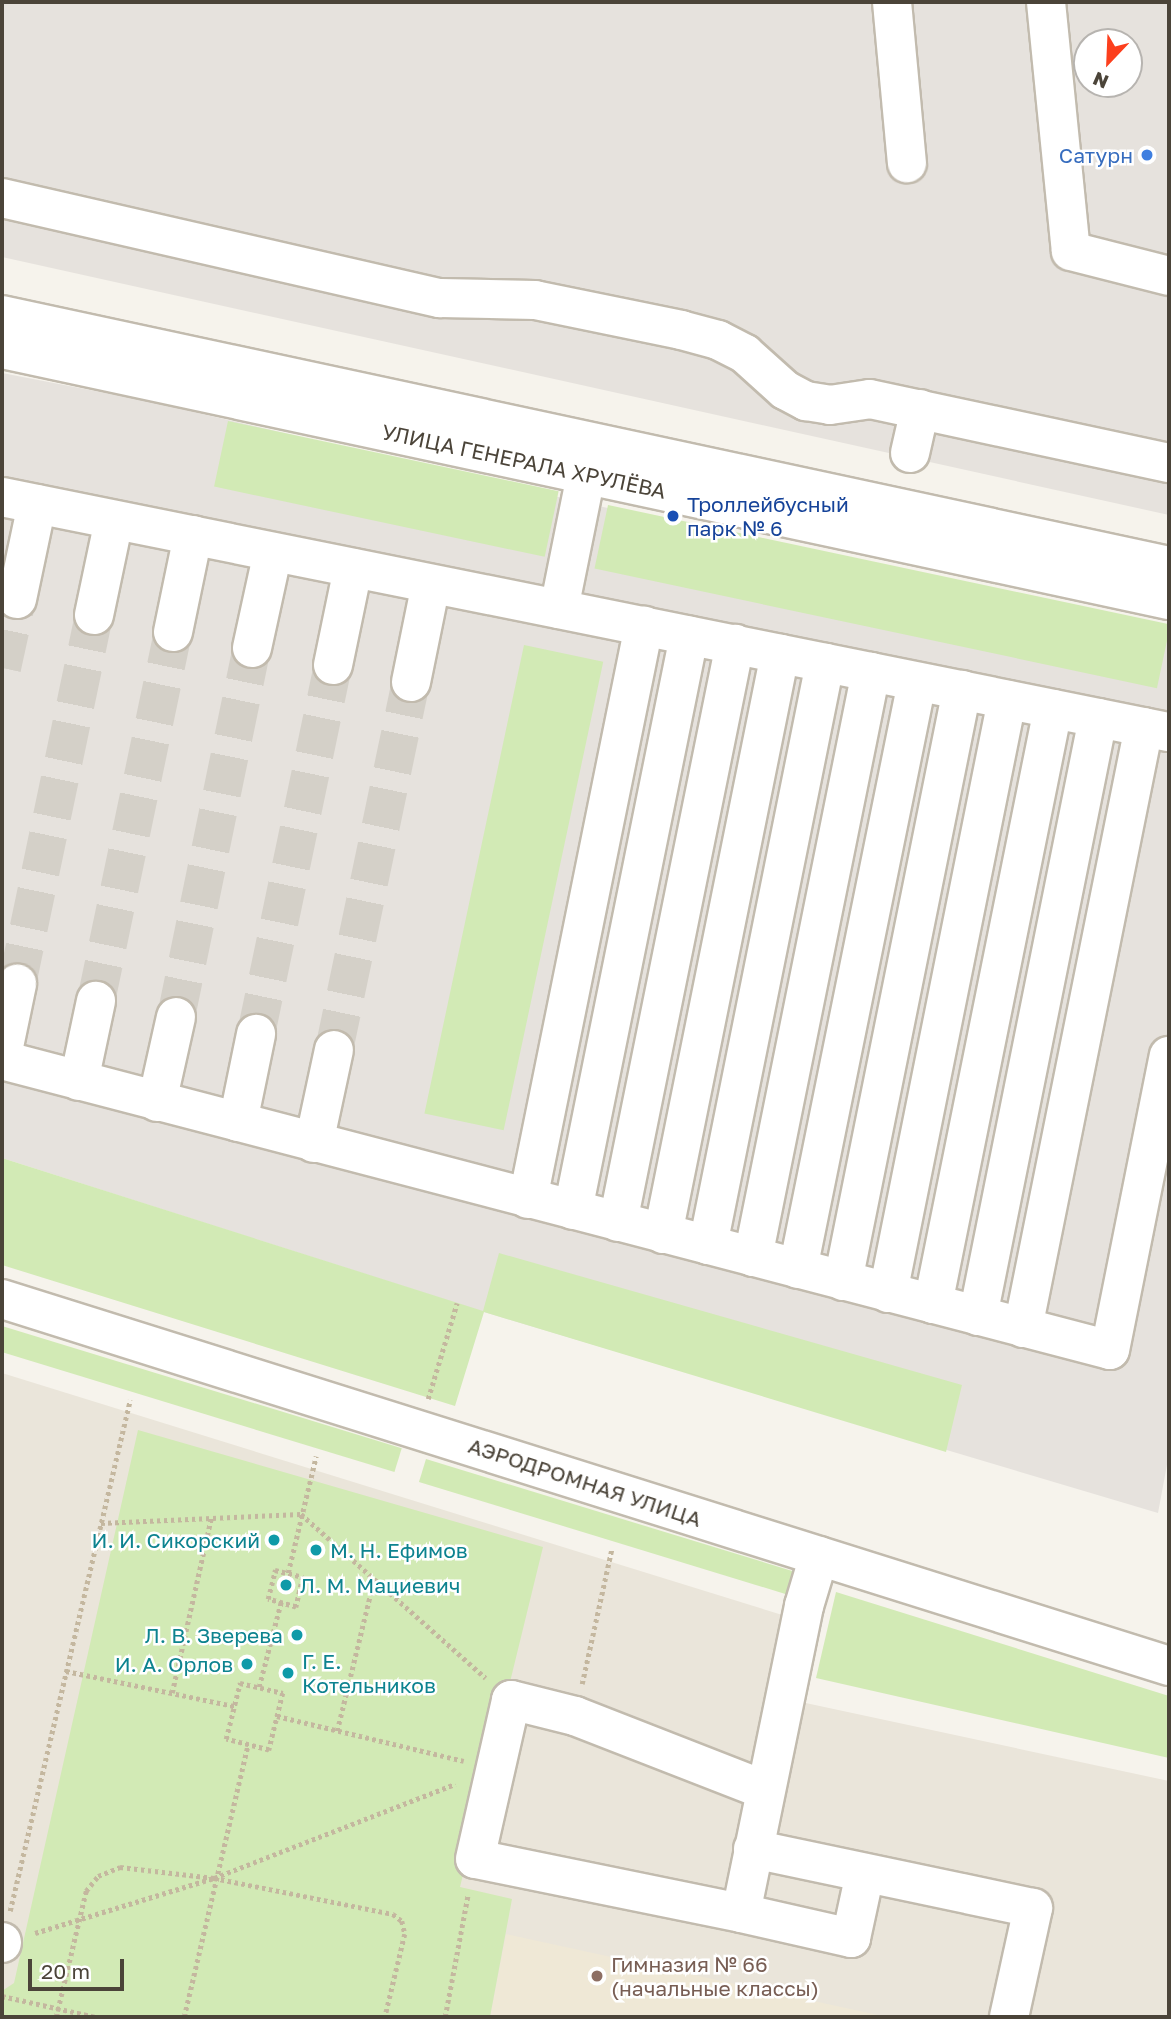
<!DOCTYPE html>
<html>
<head>
<meta charset="utf-8">
<style>
  body { margin:0 }
  #map { position:relative; width:1171px; height:2019px; overflow:hidden; background:#f6f3ec; font-family:"Golos Text",sans-serif }
  div>[style] { position:absolute }
  [style*='--x'] { left:calc(var(--x)*1px); top:calc(var(--y)*1px); width:calc(var(--w)*1px); rotate:calc(var(--a)*1deg) }
  .residential>* { inset:0; background:#eae5da }
  .industrial>* { inset:0; background:#e6e2dd }
  .education>* { inset:0; background:#efe8d6 }
  .green>* { inset:0; background:#d2eab5; transform-origin:0 0 }
  .minor-tunnel>* { height:38px; margin-top:-19px; transform-origin:0; background:repeating-linear-gradient(90deg,#d4d0c8 0 38px,transparent 0 57px) }
  .path>* { height:4.5px; margin-top:-2.25px; transform-origin:0; background:repeating-linear-gradient(90deg,#c4b79f 0 3.5px,transparent 0 7px) }
  .roads { filter:drop-shadow(2px 0 #c2bbae) drop-shadow(-2px 0 #c2bbae) drop-shadow(0 2px #c2bbae) drop-shadow(0 -2px #c2bbae) }
  .minor>* { height:38px; margin:-19px; padding:0 19px; transform-origin:19px; border-radius:19px; background:#fff }
  .dots>* { width:19px; height:19px; translate:-50% -50%; box-sizing:border-box; border:4px solid #fff; border-radius:50% }
  span { translate:-50% -50%; white-space:nowrap; text-align:center; line-height:1.15; -webkit-text-stroke:5px #fff; paint-order:stroke }
  .shop-label { font-size:21px; color:#366cbe }
  .right { translate:-100% -50%; text-align:right }
  .street-label { font-size:21px; color:#4b4439 }
  .transit-label { font-size:21px; color:#164399 }
  .left { translate:0 -50%; text-align:left }
  .culture-label { font-size:21px; color:#0d838f }
  .education-label { font-size:21px; color:#785e54 }
  .frame { position:absolute; inset:0; border:4px solid #4b4439; pointer-events:none }
  .north { position:absolute; left:1073px; top:28px; width:70px; height:70px; box-sizing:border-box; background:#fff; border:2px solid #b7b4b0; border-radius:50%; rotate:203deg; font-size:19px; font-weight:700; line-height:28px; text-align:center; color:#4b4439 }
  .north::after { content:''; display:block; margin:auto; width:24px; height:32px; background:#fc3f1d; clip-path:polygon(50% 0,100% 100%,50% 72%,0 100%) }
  .scale { position:absolute; left:28px; top:1959px; width:96px; height:32px; box-sizing:border-box; border:4px solid #4b4439; border-top:0; padding-left:9px; font-size:21px; line-height:24px; white-space:nowrap; color:#4b4439; -webkit-text-stroke:5px #fff; paint-order:stroke }
</style>
</head>
<body>
<div id="map">
  <div class="residential">
    <div style="clip-path:polygon(2px 1373px,818px 1626px,801px 1702px,1169px 1781px,1169px 2017px,2px 2017px)"></div>
  </div>
  <div class="industrial">
    <div style="clip-path:polygon(evenodd,2px 2px,1169px 2px,1169px 515px,2px 257px,2px 2px,1087px 42px,1129px 42px,1129px 84px,1087px 84px,1087px 42px)"></div>
    <div style="clip-path:polygon(2px 373px,147px 401px,580px 502px,1169px 629px,1169px 1454px,1158px 1513px,484px 1312px,2px 1158px)"></div>
  </div>
  <div class="education">
    <div style="clip-path:polygon(506px 1934px,887px 2017px,490px 2017px)"></div>
  </div>
  <div class="green">
    <div style="left:228px;top:421px;width:338px;height:67px;rotate:12deg"></div>
    <div style="left:608px;top:505px;width:575px;height:65px;rotate:12deg"></div>
    <div style="left:524px;top:645px;width:81px;height:479px;rotate:12deg"></div>
    <div style="clip-path:polygon(2px 1158px,483px 1311px,499px 1253px,962px 1385px,946px 1452px,484px 1312px,455px 1406px,2px 1265px)"></div>
    <div style="left:2px;top:1326px;width:418px;height:25px;rotate:17deg"></div>
    <div style="clip-path:polygon(138px 1430px,543px 1547px,460px 1887px,512px 1899px,490px 2017px,2px 2017px,2px 1991px,14px 1983px)"></div>
    <div style="left:426px;top:1459px;width:394px;height:24px;rotate:17deg"></div>
    <div style="clip-path:polygon(836px 1592px,1169px 1696px,1169px 1758px,816px 1678px)"></div>
  </div>
  <div class="minor-tunnel">
    <div style="--x:2;--y:668;--w:71;--a:-77.7"></div>
    <div style="--x:17;--y:984;--w:377;--a:-78.2"></div>
    <div style="--x:96;--y:1001;--w:377;--a:-78.2"></div>
    <div style="--x:176;--y:1017;--w:377;--a:-78.4"></div>
    <div style="--x:256;--y:1034;--w:377;--a:-78.2"></div>
    <div style="--x:334;--y:1050;--w:376;--a:-78.2"></div>
  </div>
  <div class="path">
    <div style="--x:428;--y:1399;--w:100;--a:-73.2"></div>
    <div style="--x:101;--y:1523;--w:200;--a:-2.6"></div>
    <div style="--x:301;--y:1514;--w:247;--a:41.6"></div>
    <div style="--x:275;--y:1570;--w:29;--a:14"></div>
    <div style="--x:303;--y:1577;--w:31;--a:103"></div>
    <div style="--x:296;--y:1607;--w:29;--a:-164"></div>
    <div style="--x:268;--y:1599;--w:30;--a:-76"></div>
    <div style="--x:288;--y:1573;--w:120;--a:-76.5"></div>
    <div style="--x:66;--y:1671;--w:172;--a:11.8"></div>
    <div style="--x:240;--y:1683;--w:44;--a:13.1"></div>
    <div style="--x:283;--y:1693;--w:59;--a:103.8"></div>
    <div style="--x:269;--y:1750;--w:44;--a:-165.7"></div>
    <div style="--x:226;--y:1739;--w:58;--a:-76"></div>
    <div style="--x:582;--y:1684;--w:139;--a:-77.6"></div>
    <div style="--x:259;--y:1687;--w:88;--a:-75.5"></div>
    <div style="--x:172;--y:1693;--w:179;--a:-77.4"></div>
    <div style="--x:277;--y:1716;--w:192;--a:13.5"></div>
    <div style="--x:337;--y:1731;--w:156;--a:-76.3"></div>
    <div style="--x:10;--y:1911;--w:525;--a:-76.78"></div>
    <div style="--x:35;--y:1933;--w:187;--a:-17.1"></div>
    <div style="--x:214;--y:1878;--w:259;--a:-21.3"></div>
    <div style="--x:2;--y:1996;--w:96;--a:12.6"></div>
    <div style="--x:56;--y:2017;--w:130;--a:-76.6"></div>
    <div style="--x:86;--y:1891;--w:19;--a:-51"></div>
    <div style="--x:98;--y:1876;--w:24;--a:-22"></div>
    <div style="--x:120;--y:1867;--w:95;--a:6.7"></div>
    <div style="--x:214;--y:1878;--w:183;--a:11.4"></div>
    <div style="--x:393;--y:1914;--w:11;--a:38"></div>
    <div style="--x:402;--y:1921;--w:13;--a:77"></div>
    <div style="--x:405;--y:1934;--w:85;--a:103.5"></div>
    <div style="--x:184;--y:2017;--w:280;--a:-76.8"></div>
    <div style="--x:445;--y:2017;--w:125;--a:-79.4"></div>
  </div>
  <div class="roads">
    <div class="minor">
      <div style="--x:892;--y:2;--w:162;--a:84.7"></div>
      <div style="--x:1046;--y:2;--w:250;--a:84.3"></div>
      <div style="--x:1071;--y:251;--w:101;--a:14.3"></div>
      <div style="--x:2;--y:198;--w:449;--a:12.9"></div>
      <div style="--x:440;--y:298;--w:95;--a:1.2"></div>
      <div style="--x:535;--y:300;--w:149;--a:11.6"></div>
      <div style="--x:681;--y:330;--w:38;--a:15"></div>
      <div style="--x:718;--y:340;--w:30;--a:27"></div>
      <div style="--x:745;--y:354;--w:54;--a:42"></div>
      <div style="--x:785;--y:390;--w:24;--a:28"></div>
      <div style="--x:806;--y:401;--w:24;--a:9"></div>
      <div style="--x:830;--y:405;--w:40;--a:-8.5"></div>
      <div style="--x:870;--y:399;--w:306;--a:12.1"></div>
      <div style="--x:2;--y:315;--w:1194;--a:12.14"></div>
      <div style="--x:2;--y:349;--w:1194;--a:12.14"></div>
      <div style="--x:910;--y:453;--w:45;--a:-77.2"></div>
      <div style="--x:2;--y:497;--w:1190;--a:11.39"></div>
      <div style="--x:17;--y:599;--w:97;--a:-78.1"></div>
      <div style="--x:559;--y:609;--w:162;--a:-78.6"></div>
      <div style="--x:94;--y:615;--w:97;--a:-78.1"></div>
      <div style="--x:173;--y:632;--w:99;--a:-78.3"></div>
      <div style="--x:252;--y:648;--w:98;--a:-77.7"></div>
      <div style="--x:333;--y:665;--w:99;--a:-78.3"></div>
      <div style="--x:411;--y:682;--w:100;--a:-78.5"></div>
      <div style="--x:2;--y:1056;--w:74;--a:-78.2"></div>
      <div style="--x:2;--y:1060;--w:1145;--a:14.67"></div>
      <div style="--x:1110;--y:1350;--w:300;--a:-78.7"></div>
      <div style="--x:79;--y:1081;--w:82;--a:-78"></div>
      <div style="--x:157;--y:1102;--w:87;--a:-77.4"></div>
      <div style="--x:238;--y:1122;--w:90;--a:-78.4"></div>
      <div style="--x:314;--y:1143;--w:95;--a:-77.9"></div>
      <div style="--x:528;--y:1199;--w:585;--a:-78.56"></div>
      <div style="--x:573;--y:1210;--w:586;--a:-78.57"></div>
      <div style="--x:618;--y:1222;--w:590;--a:-78.56"></div>
      <div style="--x:663;--y:1234;--w:592;--a:-78.6"></div>
      <div style="--x:708;--y:1245;--w:594;--a:-78.63"></div>
      <div style="--x:753;--y:1257;--w:597;--a:-78.6"></div>
      <div style="--x:798;--y:1269;--w:599;--a:-78.54"></div>
      <div style="--x:843;--y:1281;--w:603;--a:-78.62"></div>
      <div style="--x:888;--y:1293;--w:605;--a:-78.65"></div>
      <div style="--x:2;--y:1299;--w:1223;--a:17.46"></div>
      <div style="--x:933;--y:1304;--w:607;--a:-78.6"></div>
      <div style="--x:978;--y:1316;--w:610;--a:-78.65"></div>
      <div style="--x:1023;--y:1328;--w:613;--a:-78.62"></div>
      <div style="--x:819;--y:1556;--w:52;--a:106.7"></div>
      <div style="--x:804;--y:1606;--w:313;--a:101.6"></div>
      <div style="--x:741;--y:1913;--w:113;--a:12.8"></div>
      <div style="--x:851;--y:1938;--w:66;--a:-77.8"></div>
      <div style="--x:753;--y:1849;--w:286;--a:11.9"></div>
      <div style="--x:1033;--y:1908;--w:112;--a:102.4"></div>
      <div style="--x:741;--y:1913;--w:271;--a:-168.5"></div>
      <div style="--x:475;--y:1859;--w:163;--a:-77.2"></div>
      <div style="--x:511;--y:1700;--w:66;--a:14"></div>
      <div style="--x:575;--y:1716;--w:204;--a:21.3"></div>
      <div style="--x:2;--y:1943;--w:1;--a:-90"></div>
    </div>
  </div>
  <div class="dots">
    <div style="left:1147px;top:155px;background:#3f7fe0"></div>
    <div style="left:673px;top:516px;background:#1a4fb4"></div>
    <div style="left:274px;top:1540px;background:#0f9aa8"></div>
    <div style="left:316px;top:1550px;background:#0f9aa8"></div>
    <div style="left:286px;top:1585px;background:#0f9aa8"></div>
    <div style="left:297px;top:1635px;background:#0f9aa8"></div>
    <div style="left:247px;top:1664px;background:#0f9aa8"></div>
    <div style="left:288px;top:1673px;background:#0f9aa8"></div>
    <div style="left:597px;top:1976px;background:#8d6e63"></div>
  </div>
  <div class="shop-label">
    <span class="right" style="left:1133px;top:155px">Сатурн</span>
  </div>
  <div class="street-label">
    <span style="left:524px;top:461px;rotate:12deg">УЛИЦА ГЕНЕРАЛА ХРУЛЁВА</span>
    <span style="left:585px;top:1482px;rotate:18deg">АЭРОДРОМНАЯ УЛИЦА</span>
  </div>
  <div class="transit-label">
    <span class="left" style="left:687px;top:516px">Троллейбусный<br>парк № 6</span>
  </div>
  <div class="culture-label">
    <span class="right" style="left:260px;top:1540px">И. И. Сикорский</span>
    <span class="left" style="left:330px;top:1550px">М. Н. Ефимов</span>
    <span class="left" style="left:300px;top:1585px">Л. М. Мациевич</span>
    <span class="right" style="left:283px;top:1635px">Л. В. Зверева</span>
    <span class="left" style="left:302px;top:1673px">Г. Е.<br>Котельников</span>
    <span class="right" style="left:233px;top:1664px">И. А. Орлов</span>
  </div>
  <div class="education-label">
    <span class="left" style="left:611px;top:1976px">Гимназия № 66<br>(начальные классы)</span>
  </div>
  <div class="frame"></div>
  <div class="north">N</div>
  <div class="scale">20 m</div>
</div>
</body>
</html>
